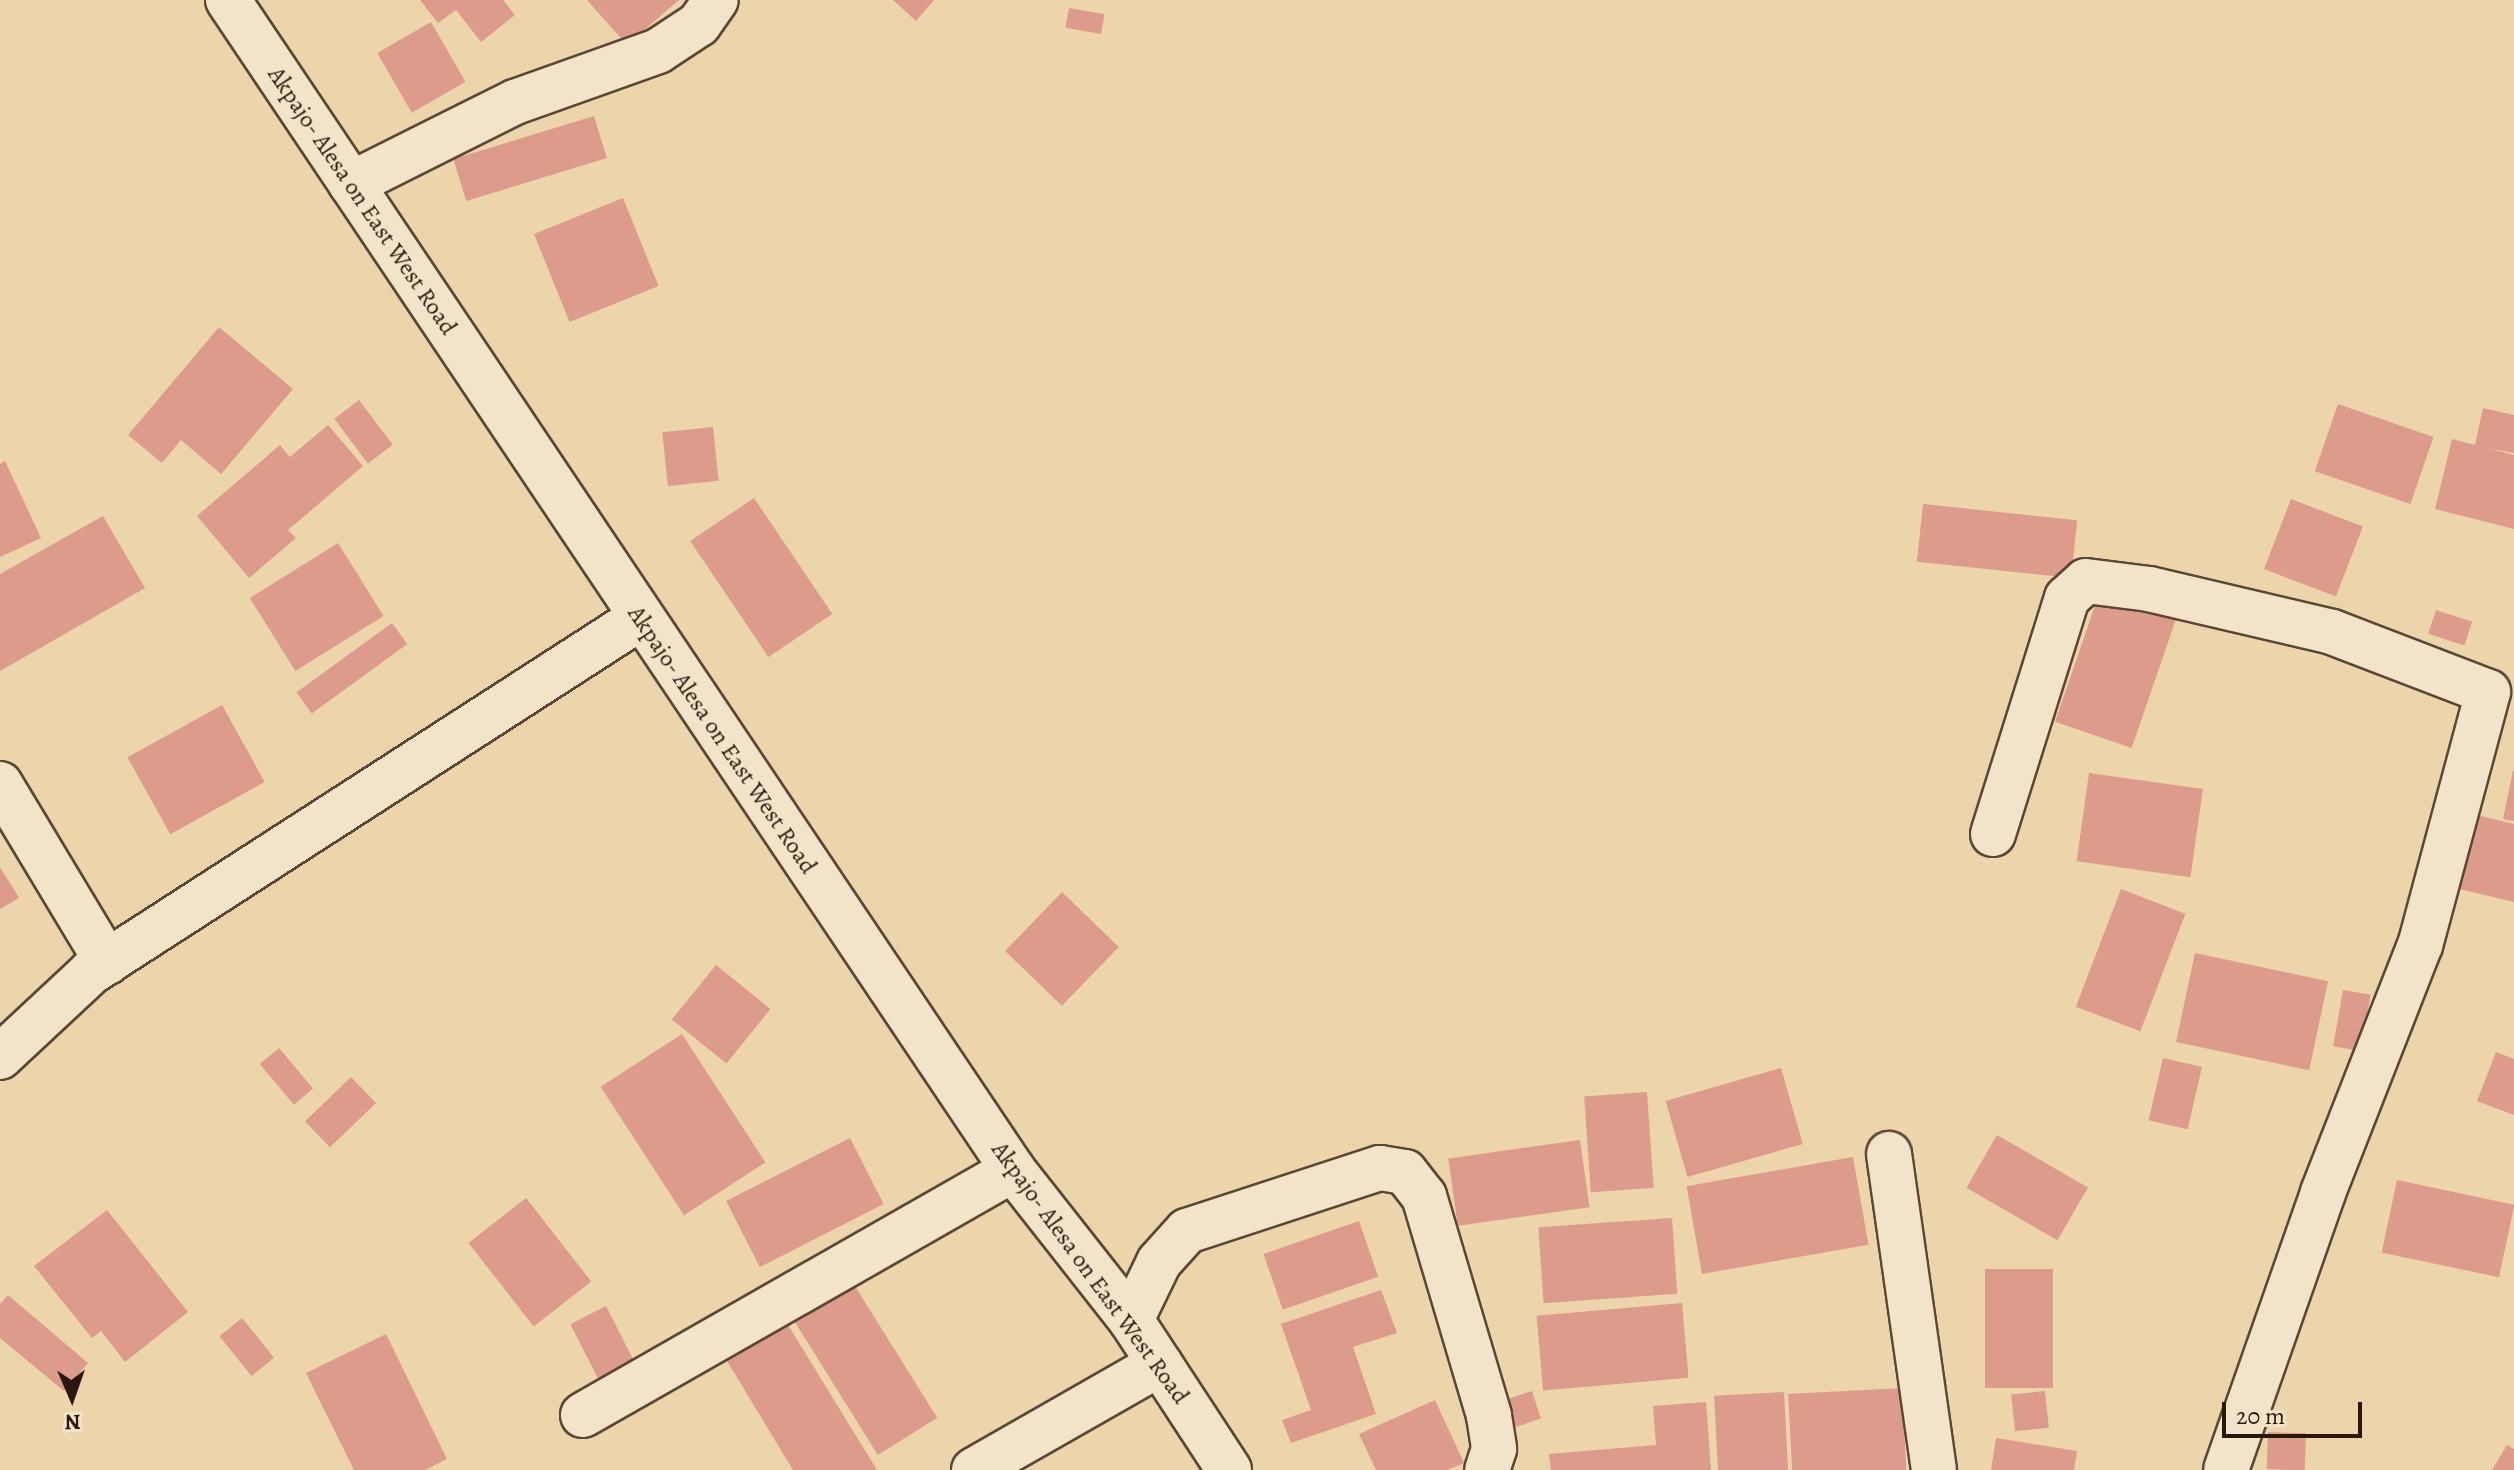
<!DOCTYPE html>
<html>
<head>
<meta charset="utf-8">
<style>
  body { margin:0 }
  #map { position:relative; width:2514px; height:1470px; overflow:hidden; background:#ecd4ab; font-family:Alegreya,serif }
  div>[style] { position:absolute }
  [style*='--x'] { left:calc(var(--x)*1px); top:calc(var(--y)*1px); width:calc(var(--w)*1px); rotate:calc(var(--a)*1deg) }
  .building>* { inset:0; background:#dd9b8b; transform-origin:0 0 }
  .roads { filter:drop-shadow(2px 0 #5a4735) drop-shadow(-2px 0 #5a4735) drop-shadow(0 2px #5a4735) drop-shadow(0 -2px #5a4735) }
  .minor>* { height:44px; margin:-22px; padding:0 22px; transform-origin:22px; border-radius:22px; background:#f3e3c8 }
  span { translate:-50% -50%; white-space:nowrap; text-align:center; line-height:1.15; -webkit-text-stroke:6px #f3e3c8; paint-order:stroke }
  .street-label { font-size:24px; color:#2a180e }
  .north { position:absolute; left:32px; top:1358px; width:80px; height:80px; -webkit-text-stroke:6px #f3e3c8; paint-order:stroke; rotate:178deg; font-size:22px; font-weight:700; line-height:32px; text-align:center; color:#2a180e }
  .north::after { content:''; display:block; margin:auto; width:28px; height:36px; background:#2a180e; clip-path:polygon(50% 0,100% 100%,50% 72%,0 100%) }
  .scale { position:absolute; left:2222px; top:1402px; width:140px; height:36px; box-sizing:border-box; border:4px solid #2a180e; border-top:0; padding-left:10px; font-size:24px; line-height:28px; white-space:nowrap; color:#2a180e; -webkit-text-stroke:6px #f3e3c8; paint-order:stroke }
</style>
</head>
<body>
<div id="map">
  <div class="building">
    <div style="clip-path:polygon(420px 0,503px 0,515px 15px,481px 42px,456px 10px,438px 23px)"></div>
    <div style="clip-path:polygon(587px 0,679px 0,627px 45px)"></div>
    <div style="clip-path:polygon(893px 0,934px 0,916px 21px)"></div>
    <div style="left:1069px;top:8px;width:36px;height:20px;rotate:10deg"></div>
    <div style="left:431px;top:22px;width:69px;height:62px;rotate:60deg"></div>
    <div style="left:594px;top:116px;width:44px;height:147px;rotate:73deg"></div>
    <div style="left:623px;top:198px;width:95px;height:96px;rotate:68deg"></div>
    <div style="clip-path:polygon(219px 327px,293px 389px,221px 474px,181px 440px,162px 463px,128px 435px)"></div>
    <div style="left:359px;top:400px;width:56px;height:31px;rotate:53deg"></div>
    <div style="left:2338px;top:404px;width:101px;height:71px;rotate:19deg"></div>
    <div style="clip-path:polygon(2483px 408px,2514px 415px,2514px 453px,2487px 448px,2514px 455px,2514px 529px,2435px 509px,2452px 439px,2475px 445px)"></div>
    <div style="clip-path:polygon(328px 425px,363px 466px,288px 530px,296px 538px,249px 578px,197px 516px,280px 445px,290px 457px)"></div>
    <div style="left:713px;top:427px;width:54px;height:51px;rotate:84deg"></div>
    <div style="clip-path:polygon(5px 461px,41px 538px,0 557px,0 464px)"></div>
    <div style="left:754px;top:498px;width:140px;height:77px;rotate:56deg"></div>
    <div style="left:2291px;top:499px;width:77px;height:75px;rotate:21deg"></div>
    <div style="left:1923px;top:504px;width:155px;height:58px;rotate:6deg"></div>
    <div style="clip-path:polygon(103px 516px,145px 588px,0 671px,0 574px)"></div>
    <div style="left:338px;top:543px;width:86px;height:104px;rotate:58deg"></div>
    <div style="left:2099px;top:594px;width:81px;height:135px;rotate:19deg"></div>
    <div style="left:2436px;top:610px;width:38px;height:25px;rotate:18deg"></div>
    <div style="left:392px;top:623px;width:26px;height:118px;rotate:54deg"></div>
    <div style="left:222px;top:705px;width:88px;height:108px;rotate:61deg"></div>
    <div style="clip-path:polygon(2513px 771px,2514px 771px,2514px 821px,2503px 819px)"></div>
    <div style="left:2089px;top:773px;width:115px;height:89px;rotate:8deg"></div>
    <div style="clip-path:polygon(2469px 813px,2514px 824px,2514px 902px,2451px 887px)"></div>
    <div style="clip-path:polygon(0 867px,19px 898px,0 909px)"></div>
    <div style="left:2121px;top:889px;width:69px;height:126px;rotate:21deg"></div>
    <div style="left:1062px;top:892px;width:79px;height:82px;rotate:44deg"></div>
    <div style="left:2195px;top:953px;width:136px;height:91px;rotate:12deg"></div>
    <div style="left:716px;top:965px;width:70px;height:70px;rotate:39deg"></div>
    <div style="left:2343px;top:990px;width:28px;height:57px;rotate:10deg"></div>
    <div style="left:682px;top:1034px;width:153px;height:97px;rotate:57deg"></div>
    <div style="left:279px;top:1048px;width:53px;height:25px;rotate:50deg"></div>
    <div style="clip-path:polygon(2496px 1052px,2514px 1059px,2514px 1115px,2477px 1101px)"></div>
    <div style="left:2163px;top:1058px;width:40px;height:64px;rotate:13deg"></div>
    <div style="left:1781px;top:1068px;width:79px;height:120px;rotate:74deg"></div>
    <div style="left:351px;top:1077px;width:36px;height:64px;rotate:46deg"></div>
    <div style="left:1647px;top:1092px;width:96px;height:63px;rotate:86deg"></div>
    <div style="left:1997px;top:1135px;width:105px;height:61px;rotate:30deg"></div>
    <div style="left:850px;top:1138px;width:74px;height:139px;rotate:63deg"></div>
    <div style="left:1580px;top:1140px;width:68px;height:133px;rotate:82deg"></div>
    <div style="left:1853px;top:1157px;width:89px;height:169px;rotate:80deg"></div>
    <div style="left:2397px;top:1180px;width:120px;height:74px;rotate:12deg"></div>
    <div style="left:526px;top:1198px;width:106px;height:73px;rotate:52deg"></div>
    <div style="clip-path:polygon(107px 1210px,188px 1312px,125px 1362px,101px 1331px,92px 1338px,34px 1266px)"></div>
    <div style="left:1672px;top:1218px;width:76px;height:134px;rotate:86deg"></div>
    <div style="left:1359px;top:1221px;width:59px;height:101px;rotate:71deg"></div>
    <div style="left:2053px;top:1269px;width:119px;height:68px;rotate:90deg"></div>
    <div style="left:853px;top:1283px;width:159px;height:70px;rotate:58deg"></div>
    <div style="clip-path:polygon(1381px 1290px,1397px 1333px,1353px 1347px,1376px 1414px,1291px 1443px,1282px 1420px,1311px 1410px,1281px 1324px)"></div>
    <div style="clip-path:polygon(8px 1295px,88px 1363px,64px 1391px,0 1338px,0 1304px)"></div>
    <div style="left:1682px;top:1303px;width:75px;height:146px;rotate:85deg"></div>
    <div style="left:606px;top:1306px;width:62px;height:40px;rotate:63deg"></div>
    <div style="left:242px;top:1318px;width:51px;height:29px;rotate:51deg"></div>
    <div style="clip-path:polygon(785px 1320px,877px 1470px,793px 1470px,724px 1356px)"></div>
    <div style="clip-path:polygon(386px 1334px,447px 1459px,425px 1470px,354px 1470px,306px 1373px)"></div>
    <div style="left:1902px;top:1388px;width:82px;height:114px;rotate:87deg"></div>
    <div style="left:1532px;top:1391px;width:29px;height:32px;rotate:72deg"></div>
    <div style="left:2045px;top:1391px;width:37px;height:34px;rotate:84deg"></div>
    <div style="left:1784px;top:1392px;width:78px;height:70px;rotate:87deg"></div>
    <div style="clip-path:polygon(1435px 1400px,1464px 1463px,1447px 1470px,1376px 1470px,1359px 1434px)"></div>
    <div style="clip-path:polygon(1706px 1402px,1711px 1470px,1551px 1470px,1549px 1454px,1656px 1445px,1653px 1406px)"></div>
    <div style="left:2268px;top:1432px;width:38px;height:37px;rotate:2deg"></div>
    <div style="clip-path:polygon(1996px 1438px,2077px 1451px,2074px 1470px,1991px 1470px)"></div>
    <div style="clip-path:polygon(2507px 1445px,2514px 1449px,2514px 1470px,2492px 1470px)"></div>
  </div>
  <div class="roads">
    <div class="minor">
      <div style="--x:228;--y:0;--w:1409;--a:56.14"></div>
      <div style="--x:1013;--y:1170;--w:191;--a:51.8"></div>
      <div style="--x:1131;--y:1320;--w:179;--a:56.8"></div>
      <div style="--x:351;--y:184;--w:183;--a:-26.6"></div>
      <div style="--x:515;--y:102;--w:152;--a:-19.6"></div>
      <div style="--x:658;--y:51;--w:49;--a:-33.4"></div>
      <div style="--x:699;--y:24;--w:29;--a:-55"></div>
      <div style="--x:0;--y:784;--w:208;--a:59"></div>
      <div style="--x:1993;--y:834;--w:247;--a:-72.6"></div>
      <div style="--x:2067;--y:598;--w:25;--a:-42"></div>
      <div style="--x:2086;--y:581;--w:64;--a:7.2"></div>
      <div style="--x:2149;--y:589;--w:188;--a:13.2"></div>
      <div style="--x:2332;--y:632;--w:167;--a:21"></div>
      <div style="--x:2488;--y:692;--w:262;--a:105"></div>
      <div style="--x:2420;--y:945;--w:266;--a:111.4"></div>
      <div style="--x:2323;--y:1193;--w:293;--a:109.3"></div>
      <div style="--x:0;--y:1057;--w:125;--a:-43"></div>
      <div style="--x:91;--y:972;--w:653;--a:-32.81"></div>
      <div style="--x:1889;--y:1154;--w:319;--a:81.9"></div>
      <div style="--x:1131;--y:1320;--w:64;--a:-64.2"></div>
      <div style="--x:1159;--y:1262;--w:42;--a:-47.9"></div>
      <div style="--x:1187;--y:1231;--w:203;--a:-18.1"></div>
      <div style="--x:1380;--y:1168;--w:25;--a:9"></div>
      <div style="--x:1405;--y:1172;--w:31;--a:52"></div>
      <div style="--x:1424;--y:1196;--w:229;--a:73.5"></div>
      <div style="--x:1489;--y:1416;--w:33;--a:81"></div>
      <div style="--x:1494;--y:1449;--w:22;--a:108"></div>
      <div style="--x:583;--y:1415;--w:495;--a:-29.7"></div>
      <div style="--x:974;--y:1470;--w:214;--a:-29.7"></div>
    </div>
  </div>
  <div class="street-label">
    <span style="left:362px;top:201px;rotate:56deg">Akpajo- Alesa on East West Road</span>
    <span style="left:722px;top:740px;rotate:56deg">Akpajo- Alesa on East West Road</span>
    <span style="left:1090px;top:1273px;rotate:54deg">Akpajo- Alesa on East West Road</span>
  </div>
  <div class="north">N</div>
  <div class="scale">20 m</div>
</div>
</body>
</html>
